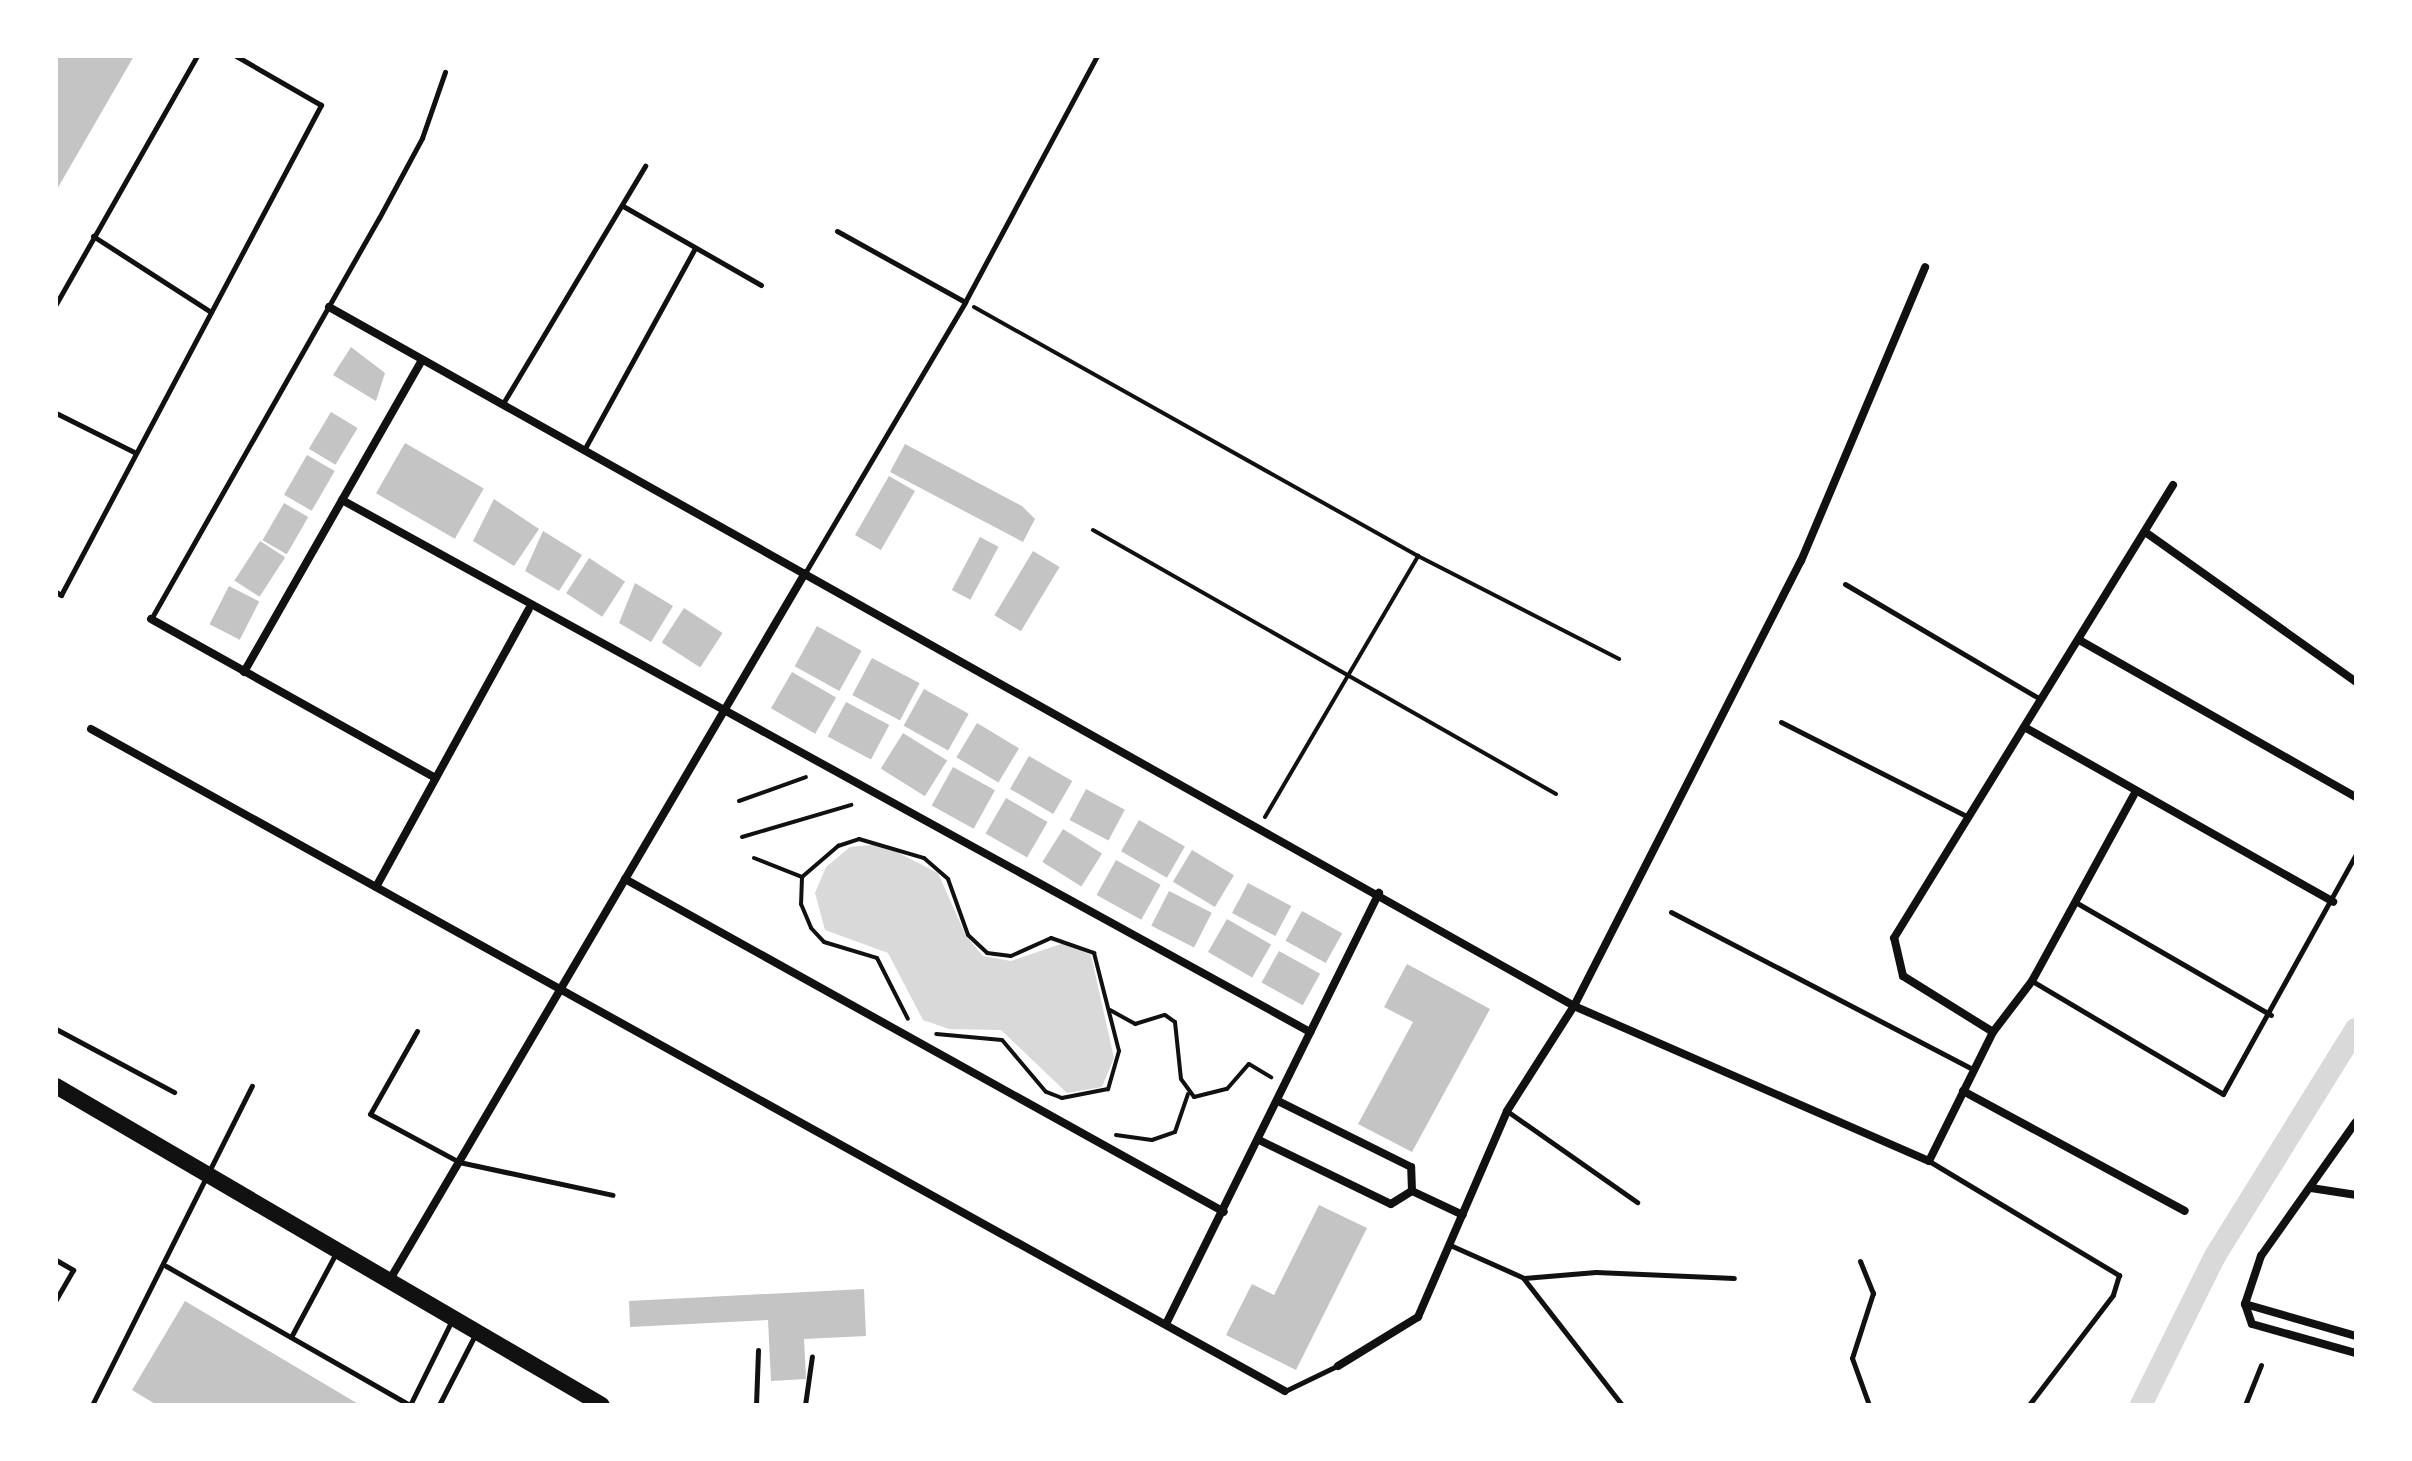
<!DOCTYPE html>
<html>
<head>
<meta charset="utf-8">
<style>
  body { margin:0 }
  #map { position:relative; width:2412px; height:1461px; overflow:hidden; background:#fff; font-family:Commissioner,sans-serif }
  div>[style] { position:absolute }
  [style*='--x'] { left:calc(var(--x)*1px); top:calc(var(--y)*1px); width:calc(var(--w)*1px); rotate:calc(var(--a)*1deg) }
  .water>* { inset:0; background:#d9d9d9 }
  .canal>* { height:22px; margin:-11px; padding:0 11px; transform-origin:11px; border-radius:11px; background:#d9d9d9 }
  .building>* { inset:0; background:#c4c4c4; transform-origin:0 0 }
  .path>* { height:4px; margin:-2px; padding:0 2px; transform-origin:2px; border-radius:2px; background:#111 }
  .service>* { height:5px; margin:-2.5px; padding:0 2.5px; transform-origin:2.5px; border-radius:2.5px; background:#111 }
  .minor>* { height:8px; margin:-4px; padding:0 4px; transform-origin:4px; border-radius:4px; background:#111 }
  .primary>* { height:16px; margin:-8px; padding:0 8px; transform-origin:8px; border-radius:8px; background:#111 }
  span { translate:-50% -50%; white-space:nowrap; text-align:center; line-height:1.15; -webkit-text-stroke:8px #fff; paint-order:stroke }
  .frame { position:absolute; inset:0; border:58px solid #fff; pointer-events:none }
</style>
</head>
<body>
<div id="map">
  <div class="water">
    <div style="clip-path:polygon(881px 844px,938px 873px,966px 936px,983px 956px,1011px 961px,1064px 943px,1091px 955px,1114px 1058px,1102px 1087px,1067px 1093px,1001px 1030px,949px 1029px,923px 1020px,888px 953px,825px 930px,815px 893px,826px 867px,850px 847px)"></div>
  </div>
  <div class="canal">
    <div style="--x:2141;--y:1405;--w:166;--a:-63.6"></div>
    <div style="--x:2215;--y:1256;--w:267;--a:-58.2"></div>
  </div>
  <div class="building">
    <div style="clip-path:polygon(56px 56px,134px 56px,56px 191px)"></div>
    <div style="clip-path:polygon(351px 347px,385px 373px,376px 401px,333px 375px)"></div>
    <div style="left:331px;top:412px;width:31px;height:43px;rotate:31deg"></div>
    <div style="left:405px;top:443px;width:91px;height:58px;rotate:30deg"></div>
    <div style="clip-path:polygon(905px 444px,1022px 506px,1035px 519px,1023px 542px,890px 472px)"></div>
    <div style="left:307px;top:455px;width:32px;height:46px;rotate:30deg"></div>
    <div style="left:889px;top:476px;width:30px;height:68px;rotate:30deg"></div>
    <div style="clip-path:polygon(494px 499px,539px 529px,514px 566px,473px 541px)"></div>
    <div style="left:284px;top:503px;width:28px;height:43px;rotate:30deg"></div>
    <div style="clip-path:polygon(543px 531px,582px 555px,559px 591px,525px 571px)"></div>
    <div style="left:980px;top:537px;width:21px;height:60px;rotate:28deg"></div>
    <div style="left:260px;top:541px;width:30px;height:47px;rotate:33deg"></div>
    <div style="left:1033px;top:551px;width:31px;height:75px;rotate:31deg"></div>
    <div style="left:589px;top:558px;width:43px;height:42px;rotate:33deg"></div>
    <div style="clip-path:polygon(635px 583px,673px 606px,651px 642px,619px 623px)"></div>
    <div style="left:229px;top:586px;width:34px;height:43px;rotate:27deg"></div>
    <div style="left:684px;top:608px;width:46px;height:41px;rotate:33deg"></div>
    <div style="left:817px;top:626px;width:51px;height:46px;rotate:29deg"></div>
    <div style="left:872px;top:658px;width:54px;height:42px;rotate:28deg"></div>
    <div style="left:792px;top:672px;width:51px;height:42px;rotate:30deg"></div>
    <div style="left:924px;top:689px;width:51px;height:42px;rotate:29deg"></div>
    <div style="left:846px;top:702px;width:49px;height:39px;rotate:28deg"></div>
    <div style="left:977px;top:723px;width:49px;height:40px;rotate:31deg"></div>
    <div style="left:903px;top:733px;width:52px;height:42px;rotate:32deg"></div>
    <div style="left:1029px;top:756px;width:50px;height:38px;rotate:30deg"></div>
    <div style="left:953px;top:767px;width:48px;height:44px;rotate:29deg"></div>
    <div style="left:1086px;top:789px;width:44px;height:35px;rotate:28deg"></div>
    <div style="left:1006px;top:798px;width:48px;height:41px;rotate:30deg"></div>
    <div style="left:1139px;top:820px;width:53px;height:36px;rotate:30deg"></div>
    <div style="left:1063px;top:829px;width:46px;height:39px;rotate:32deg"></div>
    <div style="left:1192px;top:850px;width:49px;height:37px;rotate:31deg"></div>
    <div style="left:1116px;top:860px;width:51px;height:40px;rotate:29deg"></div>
    <div style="left:1248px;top:883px;width:49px;height:34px;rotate:28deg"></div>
    <div style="left:1169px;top:891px;width:48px;height:39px;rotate:27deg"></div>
    <div style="left:1302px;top:911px;width:46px;height:34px;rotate:29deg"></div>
    <div style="left:1227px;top:919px;width:51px;height:38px;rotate:30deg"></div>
    <div style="left:1279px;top:951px;width:47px;height:36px;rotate:29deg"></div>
    <div style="clip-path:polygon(1407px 964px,1490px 1009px,1412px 1152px,1358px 1124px,1413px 1022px,1384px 1007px)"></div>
    <div style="clip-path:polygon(1319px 1205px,1367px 1228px,1296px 1370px,1226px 1335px,1252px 1284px,1274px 1295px)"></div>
    <div style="clip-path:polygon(864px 1289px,866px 1336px,804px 1339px,806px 1379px,771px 1381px,768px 1320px,630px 1327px,629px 1301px)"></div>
    <div style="clip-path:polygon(185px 1301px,249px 1339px,360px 1405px,157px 1405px,132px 1390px)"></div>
  </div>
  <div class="path">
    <div style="--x:974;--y:307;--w:509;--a:29.28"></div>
    <div style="--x:1418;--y:556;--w:226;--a:27.1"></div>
    <div style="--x:1093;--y:530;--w:533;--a:29.69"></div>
    <div style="--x:739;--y:801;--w:71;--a:-19.7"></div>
    <div style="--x:1265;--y:817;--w:303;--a:-59.6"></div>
    <div style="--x:742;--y:837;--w:114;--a:-16.4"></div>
    <div style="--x:754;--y:858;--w:52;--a:21.6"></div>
    <div style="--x:802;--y:877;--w:27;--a:92"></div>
    <div style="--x:801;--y:904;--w:26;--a:67"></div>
    <div style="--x:811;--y:928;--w:19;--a:47"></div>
    <div style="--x:824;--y:942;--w:55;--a:16.8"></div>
    <div style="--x:877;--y:958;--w:68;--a:63.1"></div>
    <div style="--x:802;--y:877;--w:48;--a:-40.7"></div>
    <div style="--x:838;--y:846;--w:22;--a:-18"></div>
    <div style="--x:859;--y:839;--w:68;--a:16.3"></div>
    <div style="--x:924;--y:858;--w:32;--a:41"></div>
    <div style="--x:948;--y:879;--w:59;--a:70.3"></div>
    <div style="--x:968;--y:935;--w:26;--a:43"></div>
    <div style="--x:987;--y:953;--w:24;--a:7"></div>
    <div style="--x:1011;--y:956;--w:44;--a:-24.2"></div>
    <div style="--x:1051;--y:938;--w:46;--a:19.2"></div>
    <div style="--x:1094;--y:953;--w:101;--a:75.7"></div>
    <div style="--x:1119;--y:1051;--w:40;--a:106"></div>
    <div style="--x:1108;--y:1089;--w:47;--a:168.9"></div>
    <div style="--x:1062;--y:1098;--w:17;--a:-159"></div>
    <div style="--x:1046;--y:1092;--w:68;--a:-130.2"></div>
    <div style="--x:1002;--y:1040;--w:66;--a:-174.8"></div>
    <div style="--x:1110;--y:1010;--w:29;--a:29"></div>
    <div style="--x:1135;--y:1024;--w:31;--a:-17"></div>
    <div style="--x:1165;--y:1015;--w:12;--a:35"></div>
    <div style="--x:1175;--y:1022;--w:57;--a:84"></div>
    <div style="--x:1181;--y:1079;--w:22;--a:54"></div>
    <div style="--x:1194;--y:1097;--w:34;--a:-14"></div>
    <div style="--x:1227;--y:1089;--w:33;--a:-49"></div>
    <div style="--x:1249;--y:1064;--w:26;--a:31"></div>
    <div style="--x:1116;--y:1135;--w:36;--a:8"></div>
    <div style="--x:1152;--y:1140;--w:24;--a:-19"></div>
    <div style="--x:1175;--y:1132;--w:40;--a:-71.1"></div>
  </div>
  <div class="service">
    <div style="--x:623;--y:206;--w:159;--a:29.8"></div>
    <div style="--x:837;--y:231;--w:146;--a:29"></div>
    <div style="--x:93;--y:236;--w:140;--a:32.8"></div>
    <div style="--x:56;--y:304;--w:285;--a:-60.4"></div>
    <div style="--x:502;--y:405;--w:279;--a:-59.1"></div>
    <div style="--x:56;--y:413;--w:89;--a:26.6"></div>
    <div style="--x:584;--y:450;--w:230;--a:-61.2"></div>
    <div style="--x:805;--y:573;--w:315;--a:-59.4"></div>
    <div style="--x:965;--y:302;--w:279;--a:-61.8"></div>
    <div style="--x:1845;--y:584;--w:226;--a:30.5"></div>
    <div style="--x:56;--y:592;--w:6;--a:31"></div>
    <div style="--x:61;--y:595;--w:555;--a:-62.05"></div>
    <div style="--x:321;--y:105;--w:98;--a:-150"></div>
    <div style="--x:151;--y:619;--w:461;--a:-60.4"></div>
    <div style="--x:379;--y:218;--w:91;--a:-61.7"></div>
    <div style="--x:422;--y:138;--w:70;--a:-70.8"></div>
    <div style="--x:1781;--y:722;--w:210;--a:26.9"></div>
    <div style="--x:2077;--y:903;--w:224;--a:30"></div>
    <div style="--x:1671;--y:912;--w:342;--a:27.5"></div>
    <div style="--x:2032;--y:981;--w:222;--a:30.6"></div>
    <div style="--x:2223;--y:1094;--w:274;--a:-61"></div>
    <div style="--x:56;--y:1029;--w:134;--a:28.1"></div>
    <div style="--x:417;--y:1031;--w:95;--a:119.5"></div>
    <div style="--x:370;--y:1114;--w:101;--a:28.3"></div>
    <div style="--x:459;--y:1162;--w:157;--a:12.1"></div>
    <div style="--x:1507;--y:1111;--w:159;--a:35"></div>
    <div style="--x:1929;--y:1161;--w:222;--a:31"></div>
    <div style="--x:2119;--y:1275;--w:21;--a:107"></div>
    <div style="--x:2113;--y:1295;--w:138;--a:127.4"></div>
    <div style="--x:1450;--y:1245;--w:81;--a:24"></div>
    <div style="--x:1524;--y:1278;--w:72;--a:-4.8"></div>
    <div style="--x:1596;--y:1272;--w:138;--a:2.5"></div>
    <div style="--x:56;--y:1260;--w:20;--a:30"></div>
    <div style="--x:73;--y:1270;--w:34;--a:120"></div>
    <div style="--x:1860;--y:1261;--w:35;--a:68"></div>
    <div style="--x:1873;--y:1293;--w:68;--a:107.9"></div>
    <div style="--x:1852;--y:1358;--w:50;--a:70.1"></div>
    <div style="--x:166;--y:1266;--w:281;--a:29.7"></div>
    <div style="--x:410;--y:1405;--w:93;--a:-63.7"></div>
    <div style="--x:1524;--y:1279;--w:160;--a:52.1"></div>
    <div style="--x:291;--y:1337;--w:95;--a:-61.8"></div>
    <div style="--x:1285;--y:1391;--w:58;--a:-25.7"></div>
    <div style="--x:92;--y:1405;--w:357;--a:-63.4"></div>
    <div style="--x:439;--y:1405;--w:79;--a:-62.8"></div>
    <div style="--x:756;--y:1405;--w:55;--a:-87.9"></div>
    <div style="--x:805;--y:1405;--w:49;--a:-81.9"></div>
    <div style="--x:2245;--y:1405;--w:43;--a:-68.2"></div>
  </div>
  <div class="minor">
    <div style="--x:329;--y:307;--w:1428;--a:29.31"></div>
    <div style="--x:1574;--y:1006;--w:387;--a:23.6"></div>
    <div style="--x:1929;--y:1161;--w:144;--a:-63.6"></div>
    <div style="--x:1993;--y:1032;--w:64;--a:-52.6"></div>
    <div style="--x:2032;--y:981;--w:212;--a:-61.3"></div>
    <div style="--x:342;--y:500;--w:1105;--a:28.79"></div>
    <div style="--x:2148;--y:534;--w:255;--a:35.4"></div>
    <div style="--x:151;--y:619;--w:326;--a:29.2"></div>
    <div style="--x:2081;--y:641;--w:316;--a:29.6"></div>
    <div style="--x:244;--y:672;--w:359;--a:-60.3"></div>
    <div style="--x:2026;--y:728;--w:353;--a:29.5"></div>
    <div style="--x:91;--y:729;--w:1365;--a:29.01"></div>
    <div style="--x:625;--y:879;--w:685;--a:29.07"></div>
    <div style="--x:376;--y:887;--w:317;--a:-61.2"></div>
    <div style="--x:1993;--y:1032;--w:106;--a:-148.1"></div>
    <div style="--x:1903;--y:976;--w:39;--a:-103"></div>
    <div style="--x:1894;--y:938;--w:532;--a:-58.37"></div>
    <div style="--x:1963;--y:1091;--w:252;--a:28.4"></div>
    <div style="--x:1261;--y:1141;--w:144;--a:25.9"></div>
    <div style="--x:1391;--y:1204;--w:25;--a:-32"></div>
    <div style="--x:1412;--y:1191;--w:24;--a:-92"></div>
    <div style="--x:1411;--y:1167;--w:146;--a:-153.6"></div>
    <div style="--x:2311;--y:1188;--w:46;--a:8.8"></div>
    <div style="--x:1412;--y:1191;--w:56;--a:25.2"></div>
    <div style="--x:389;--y:1281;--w:821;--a:-59.56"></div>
    <div style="--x:2245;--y:1304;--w:51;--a:-71.6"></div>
    <div style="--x:2261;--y:1256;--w:164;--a:-54.7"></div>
    <div style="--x:2245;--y:1304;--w:21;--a:71"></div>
    <div style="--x:2252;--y:1324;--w:108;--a:15.6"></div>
    <div style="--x:2245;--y:1304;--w:116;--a:16.1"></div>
    <div style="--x:1166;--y:1324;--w:481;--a:-63.7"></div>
    <div style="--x:1338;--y:1366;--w:94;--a:-31.5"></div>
    <div style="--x:1418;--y:1317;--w:224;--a:-66.6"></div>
    <div style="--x:1507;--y:1111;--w:125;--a:-57.5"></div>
    <div style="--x:1574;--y:1006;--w:500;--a:-63"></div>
    <div style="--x:1801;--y:561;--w:319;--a:-67.1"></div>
  </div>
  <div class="primary">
    <div style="--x:56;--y:1086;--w:632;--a:30.3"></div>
  </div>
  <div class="frame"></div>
</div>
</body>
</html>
